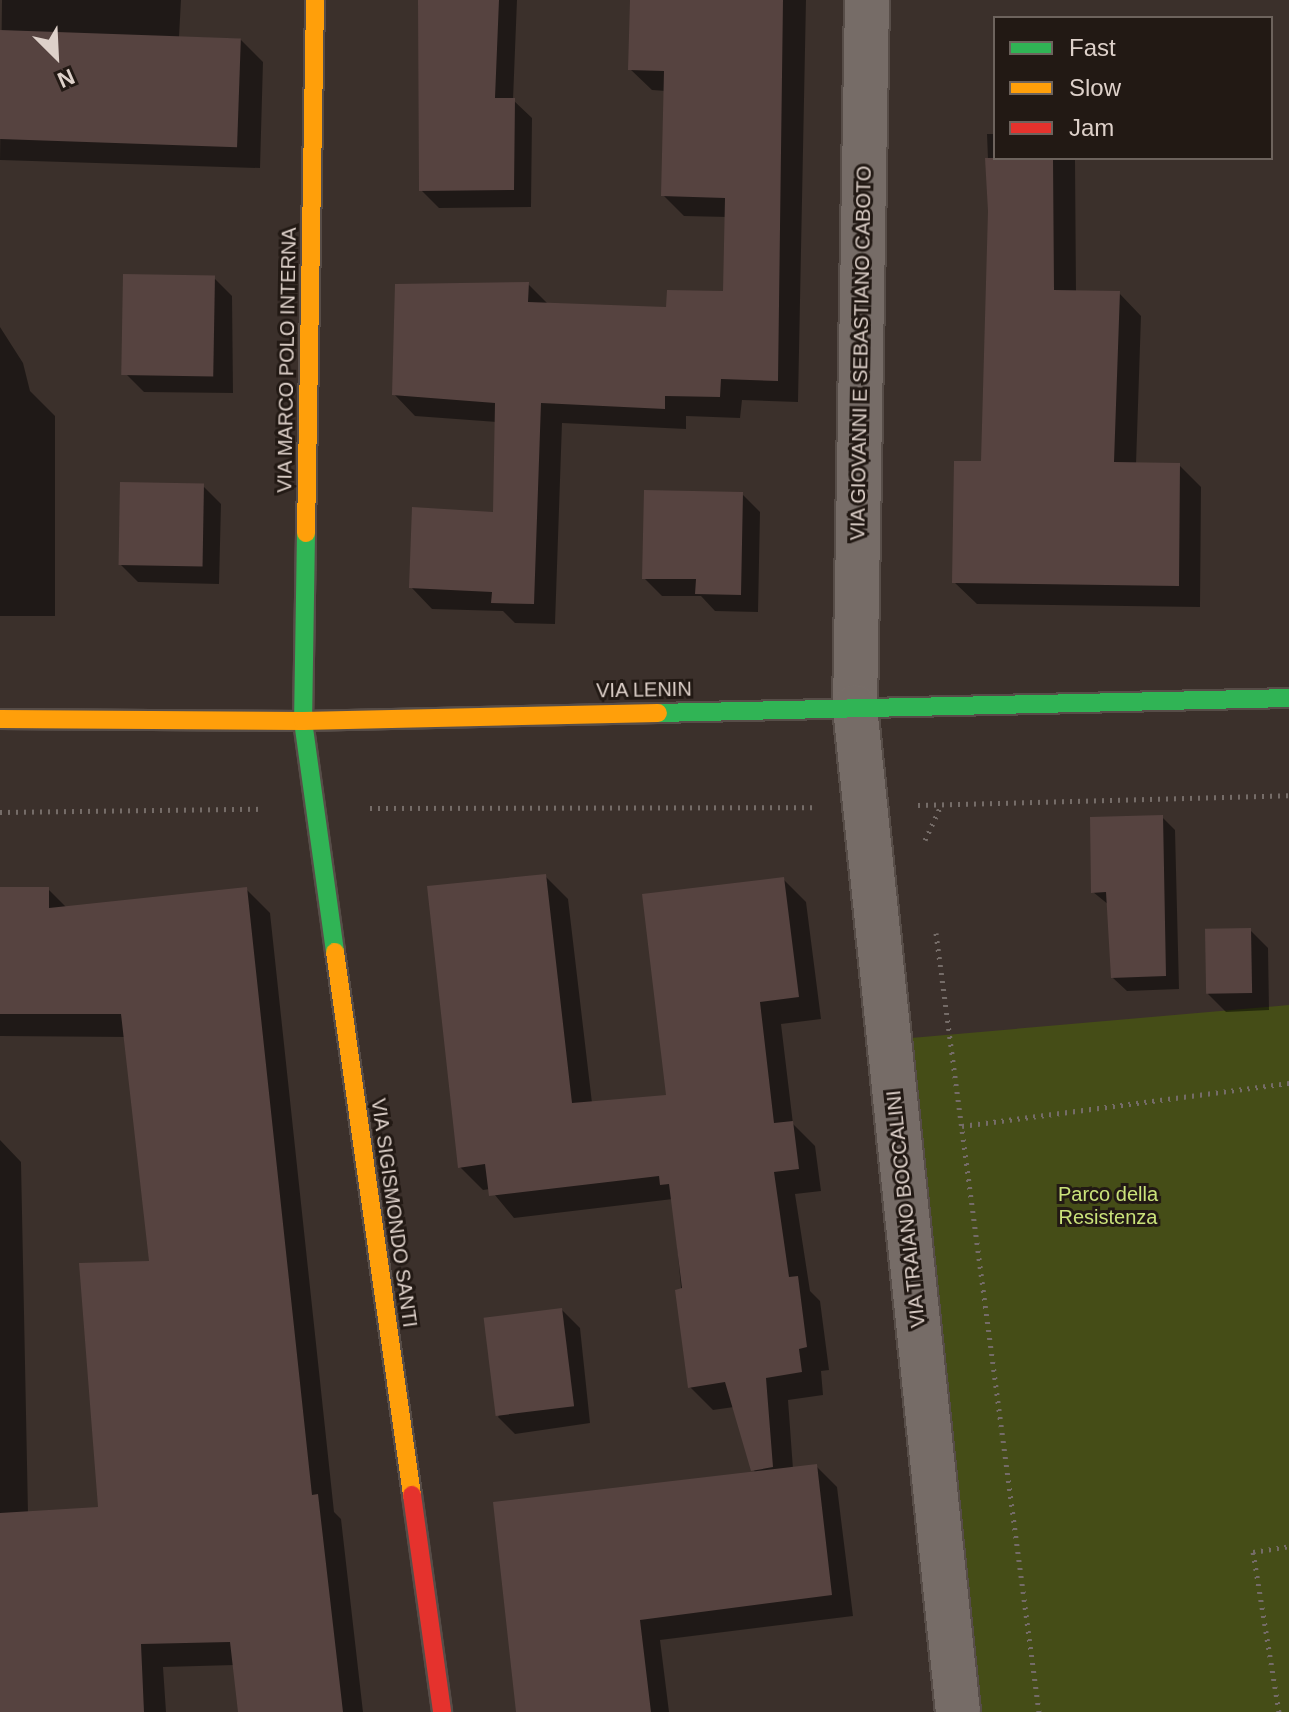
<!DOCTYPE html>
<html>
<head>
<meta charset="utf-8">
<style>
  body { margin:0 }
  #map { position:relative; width:1289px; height:1712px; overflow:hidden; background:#3b302b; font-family:Helvetica,sans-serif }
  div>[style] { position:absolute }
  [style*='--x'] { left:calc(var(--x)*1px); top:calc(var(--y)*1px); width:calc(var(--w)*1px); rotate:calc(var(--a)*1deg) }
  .green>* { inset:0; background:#454d17 }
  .shadow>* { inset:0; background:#0007 }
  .building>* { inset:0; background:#564340; transform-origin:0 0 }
  .path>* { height:5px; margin-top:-2.5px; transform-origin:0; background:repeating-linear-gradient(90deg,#756c68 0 2px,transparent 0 8px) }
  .roads { filter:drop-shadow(2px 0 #574d48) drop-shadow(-2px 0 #574d48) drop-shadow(0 2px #574d48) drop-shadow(0 -2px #574d48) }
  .street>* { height:44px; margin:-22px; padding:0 22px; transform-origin:22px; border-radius:22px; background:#766c67 }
  .fast>* { height:18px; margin:-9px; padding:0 9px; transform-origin:9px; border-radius:9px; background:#30b455 }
  .slow>* { height:18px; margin:-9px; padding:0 9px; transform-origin:9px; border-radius:9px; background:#ff9f0a }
  .jam>* { height:18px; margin:-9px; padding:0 9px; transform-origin:9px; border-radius:9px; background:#e5322d }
  span { translate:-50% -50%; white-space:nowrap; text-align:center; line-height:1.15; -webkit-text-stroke:6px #221914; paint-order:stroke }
  .street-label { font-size:20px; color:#ded1ca }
  .park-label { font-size:20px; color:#cae27a }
  .legend { position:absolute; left:993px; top:16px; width:280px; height:144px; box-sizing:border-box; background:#221914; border:2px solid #6d635d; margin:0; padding:10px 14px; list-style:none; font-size:24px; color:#ded1ca }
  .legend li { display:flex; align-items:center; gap:16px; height:40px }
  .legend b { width:40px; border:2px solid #6d635d }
  .north { position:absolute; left:16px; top:16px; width:80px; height:80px; -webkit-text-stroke:6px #221914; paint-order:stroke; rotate:156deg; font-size:22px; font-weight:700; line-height:32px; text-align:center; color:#ded1ca }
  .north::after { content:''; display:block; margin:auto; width:28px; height:36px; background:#ded1ca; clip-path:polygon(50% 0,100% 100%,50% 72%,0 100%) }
</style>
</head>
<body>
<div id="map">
  <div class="green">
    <div style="clip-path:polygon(1289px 1005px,1289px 1712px,974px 1712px,911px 1038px)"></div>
  </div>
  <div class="shadow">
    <div style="clip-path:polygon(2px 0,181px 0,179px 37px,240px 39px,263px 62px,260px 168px,0 160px)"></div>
    <div style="clip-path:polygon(422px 0,517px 0,513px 100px,532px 118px,531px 207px,439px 208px,421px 190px)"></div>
    <div style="clip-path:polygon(632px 0,806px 0,798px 402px,742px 400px,740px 418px,686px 416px,686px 429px,562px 423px,555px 624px,515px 623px,503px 611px,432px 609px,411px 587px,495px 514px,497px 422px,415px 416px,394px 394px,528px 284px,549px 305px,668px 309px,725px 293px,727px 217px,684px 216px,663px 195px,666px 91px,652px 90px,630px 69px)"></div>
    <div style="clip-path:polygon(987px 134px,995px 134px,995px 158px,1075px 158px,1076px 292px,1119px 293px,1141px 316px,1136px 465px,1179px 465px,1201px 487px,1200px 607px,977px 604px,954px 582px,983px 463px,990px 211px)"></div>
    <div style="clip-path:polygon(214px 278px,232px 296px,233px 393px,144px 392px,126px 374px)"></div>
    <div style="clip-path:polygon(0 327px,23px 363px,30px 391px,55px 416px,55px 616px,0 616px)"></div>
    <div style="clip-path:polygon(203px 486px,221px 504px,219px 584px,138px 582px,120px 564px)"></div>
    <div style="clip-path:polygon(742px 494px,760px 512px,758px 612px,715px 611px,701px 596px,662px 596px,644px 578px)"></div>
    <div style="clip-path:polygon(1162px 817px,1175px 830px,1179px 989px,1127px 991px,1113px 978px,1109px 905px,1093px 892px)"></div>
    <div style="clip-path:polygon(545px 876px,568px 899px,592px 1103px,668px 1097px,783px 879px,806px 902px,821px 1019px,781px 1024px,793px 1124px,815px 1146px,821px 1191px,795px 1194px,810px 1291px,820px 1301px,829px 1370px,821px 1371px,823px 1395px,788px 1400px,793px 1469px,816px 1466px,837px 1487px,853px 1616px,660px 1640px,669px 1712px,519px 1712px,755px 1473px,734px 1407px,713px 1410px,690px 1387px,673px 1199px,514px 1218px,490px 1189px,483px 1190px,460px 1167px)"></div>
    <div style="clip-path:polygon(0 889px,48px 889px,67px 908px,246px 889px,270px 913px,334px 1512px,341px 1519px,363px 1712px,240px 1712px,235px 1665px,163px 1667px,166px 1712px,0 1712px,0 1140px,21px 1162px,28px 1513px,100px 1509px,151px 1263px,126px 1037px,0 1036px)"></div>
    <div style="clip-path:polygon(1250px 930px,1268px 948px,1269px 1010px,1226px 1012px,1208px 994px)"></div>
    <div style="clip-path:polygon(562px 1310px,580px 1328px,590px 1423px,515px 1434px,498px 1417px)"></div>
  </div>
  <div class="building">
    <div style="clip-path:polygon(418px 0,499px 0,495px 98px,515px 98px,514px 190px,419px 191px)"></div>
    <div style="clip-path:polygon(630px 0,783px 0,778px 381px,721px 379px,720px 397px,665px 396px,665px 409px,541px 403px,534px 604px,491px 603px,492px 592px,409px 588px,412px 507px,493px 512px,495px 403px,392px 395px,395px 284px,529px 282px,528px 302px,666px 307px,667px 290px,723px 291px,725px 198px,661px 196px,664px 71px,628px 70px)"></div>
    <div style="left:0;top:30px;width:241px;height:109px;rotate:2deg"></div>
    <div style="clip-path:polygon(985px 158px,1053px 158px,1054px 290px,1120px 291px,1114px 462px,1180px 463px,1179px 586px,952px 583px,954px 461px,981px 461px,988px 211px)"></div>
    <div style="left:123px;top:274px;width:92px;height:101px;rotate:1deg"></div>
    <div style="left:120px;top:482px;width:84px;height:83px;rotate:1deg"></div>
    <div style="clip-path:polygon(644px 490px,743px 492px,741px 595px,695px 594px,696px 579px,642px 579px)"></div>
    <div style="clip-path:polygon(1163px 815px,1166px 976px,1111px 978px,1106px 892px,1091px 893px,1090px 817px)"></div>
    <div style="clip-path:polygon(546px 874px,572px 1103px,666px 1095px,642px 894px,784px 877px,799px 997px,760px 1002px,774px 1123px,793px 1121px,799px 1169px,774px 1172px,789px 1277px,798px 1276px,807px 1347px,799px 1349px,802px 1372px,766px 1378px,773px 1467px,751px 1471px,725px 1382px,688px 1388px,675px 1290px,682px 1288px,669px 1184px,660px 1185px,659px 1176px,489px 1196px,485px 1164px,458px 1168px,427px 886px)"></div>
    <div style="clip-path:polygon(0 887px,49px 887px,49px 908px,247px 887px,312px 1495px,318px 1494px,343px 1712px,238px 1712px,230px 1642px,141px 1644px,144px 1712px,0 1712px,0 1513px,98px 1507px,79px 1263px,149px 1261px,121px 1014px,0 1014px)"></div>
    <div style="left:1251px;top:928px;width:65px;height:46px;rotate:89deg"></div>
    <div style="left:562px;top:1308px;width:99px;height:79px;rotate:83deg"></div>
    <div style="clip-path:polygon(817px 1464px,832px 1595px,640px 1620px,651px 1712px,516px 1712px,493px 1502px)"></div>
  </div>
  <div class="path">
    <div style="--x:918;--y:805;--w:371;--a:-1.5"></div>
    <div style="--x:370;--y:808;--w:442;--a:-0.1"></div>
    <div style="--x:0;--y:812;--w:260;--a:-0.7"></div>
    <div style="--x:925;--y:840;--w:38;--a:-65"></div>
    <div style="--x:936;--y:933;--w:786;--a:82.47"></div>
    <div style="--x:962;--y:1126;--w:330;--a:-7.5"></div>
    <div style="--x:1279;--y:1712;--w:162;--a:-99.2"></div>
    <div style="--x:1253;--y:1552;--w:36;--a:-9"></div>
  </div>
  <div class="roads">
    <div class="street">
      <div style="--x:867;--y:0;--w:707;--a:90.97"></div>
      <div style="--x:855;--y:707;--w:1010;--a:84.15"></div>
    </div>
    <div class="fast">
      <div style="--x:306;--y:533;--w:188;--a:90.9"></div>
      <div style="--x:303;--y:721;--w:233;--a:82.1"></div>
      <div style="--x:658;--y:713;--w:631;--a:-1.36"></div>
    </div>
    <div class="slow">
      <div style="--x:306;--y:533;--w:533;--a:-89.03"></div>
      <div style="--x:0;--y:719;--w:303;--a:0.4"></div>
      <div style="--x:303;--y:721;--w:355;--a:-1.3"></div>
      <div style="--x:335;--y:952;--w:548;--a:81.93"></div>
    </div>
    <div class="jam">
      <div style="--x:412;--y:1495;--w:219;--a:82.1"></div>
    </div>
  </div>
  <div class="street-label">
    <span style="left:861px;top:353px;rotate:-89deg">VIA GIOVANNI E SEBASTIANO CABOTO</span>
    <span style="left:287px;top:360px;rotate:-89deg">VIA MARCO POLO INTERNA</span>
    <span style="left:644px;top:690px;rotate:-1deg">VIA LENIN</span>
    <span style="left:906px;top:1209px;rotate:-96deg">VIA TRAIANO BOCCALINI</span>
    <span style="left:394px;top:1213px;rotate:82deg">VIA SIGISMONDO SANTI</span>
  </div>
  <div class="park-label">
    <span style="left:1108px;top:1206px">Parco della<br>Resistenza</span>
  </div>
  <ul class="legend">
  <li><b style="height:10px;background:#30b455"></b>Fast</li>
  <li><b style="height:10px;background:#ff9f0a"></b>Slow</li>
  <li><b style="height:10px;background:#e5322d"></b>Jam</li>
  </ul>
  <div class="north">N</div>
</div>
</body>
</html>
